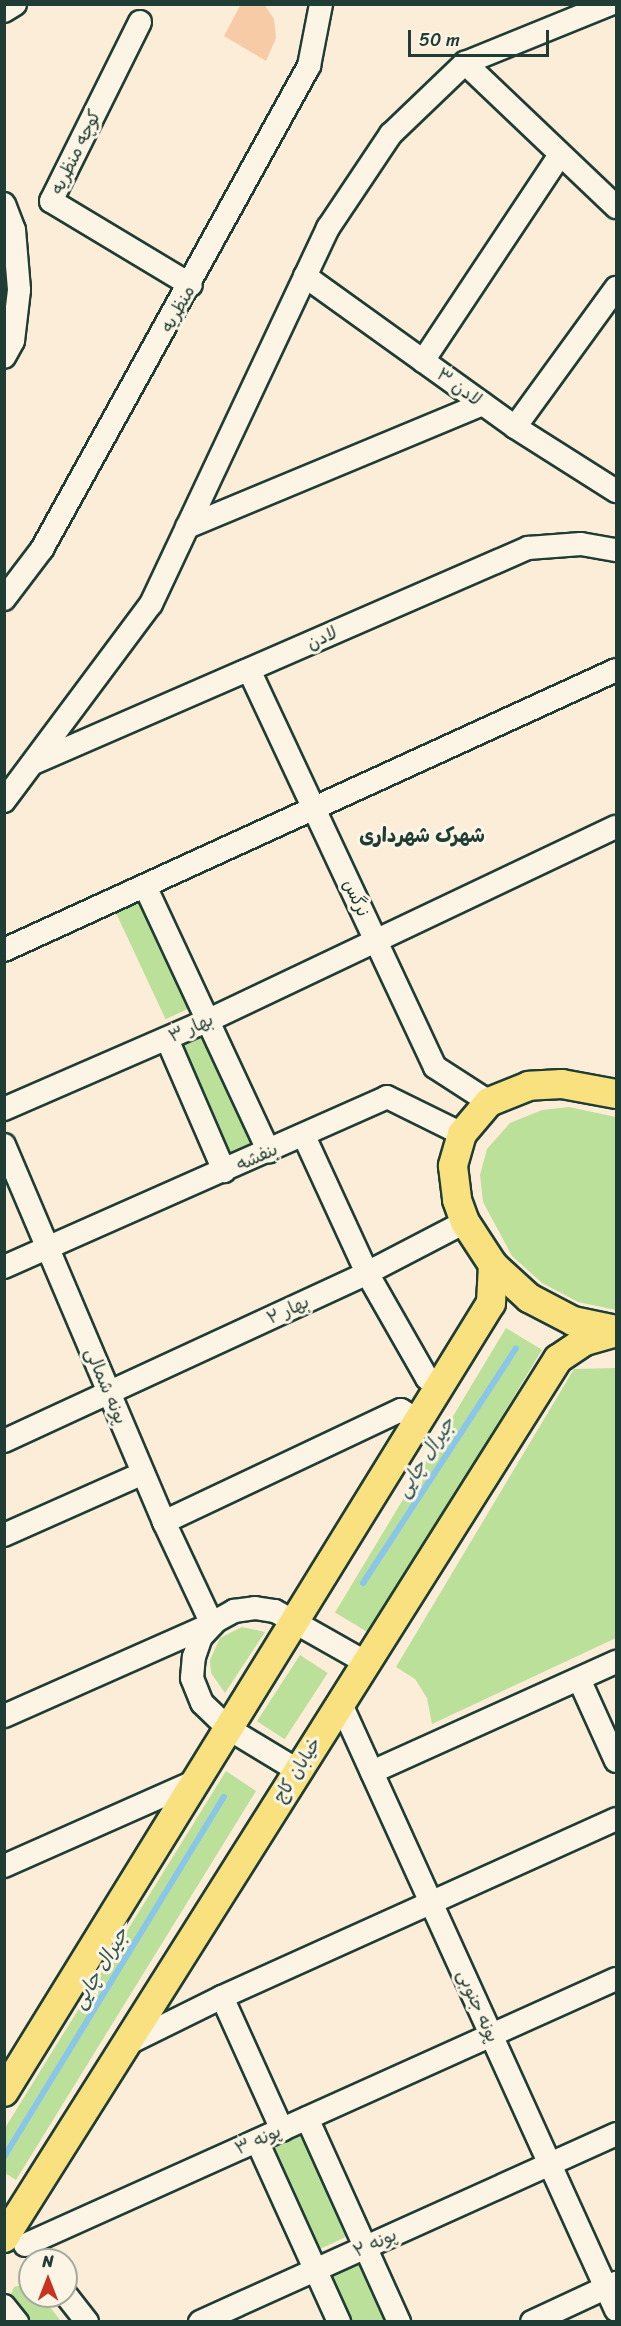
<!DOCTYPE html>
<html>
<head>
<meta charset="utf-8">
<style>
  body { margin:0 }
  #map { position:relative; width:621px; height:2326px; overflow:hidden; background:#fbedd8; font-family:Sriracha,"Playpen Sans Arabic",sans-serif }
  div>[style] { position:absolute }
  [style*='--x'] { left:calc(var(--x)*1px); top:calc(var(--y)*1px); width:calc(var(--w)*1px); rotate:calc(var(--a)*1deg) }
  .green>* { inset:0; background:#bbe09a; transform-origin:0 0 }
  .stream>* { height:6px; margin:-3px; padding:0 3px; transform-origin:3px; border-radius:3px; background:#8ac5ea }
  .building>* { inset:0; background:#f6cba5 }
  .roads { filter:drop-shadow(2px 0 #1f3d34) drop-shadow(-2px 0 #1f3d34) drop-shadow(0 2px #1f3d34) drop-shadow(0 -2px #1f3d34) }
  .minor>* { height:22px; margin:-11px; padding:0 11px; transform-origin:11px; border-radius:11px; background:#fcf5e5 }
  .major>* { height:28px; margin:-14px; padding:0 14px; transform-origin:14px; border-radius:14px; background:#fae180 }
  span { translate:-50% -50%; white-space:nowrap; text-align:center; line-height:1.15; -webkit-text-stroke:6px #fcf5e5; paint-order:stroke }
  .street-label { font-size:18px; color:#1f3d34 }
  .neighbourhood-label { font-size:20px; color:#1f3d34; font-weight:700 }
  .water-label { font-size:20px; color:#345858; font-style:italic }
  .frame { position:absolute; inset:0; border:6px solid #1f3d34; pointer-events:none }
  .north { position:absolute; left:18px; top:2248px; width:60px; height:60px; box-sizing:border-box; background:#fcf5e5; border:2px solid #a4ab9e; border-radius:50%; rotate:0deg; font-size:16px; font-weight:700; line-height:24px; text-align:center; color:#1f3d34 }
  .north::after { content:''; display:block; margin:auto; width:21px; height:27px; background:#c8321e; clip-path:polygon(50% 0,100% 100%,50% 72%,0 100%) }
  .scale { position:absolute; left:408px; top:30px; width:141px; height:27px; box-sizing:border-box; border:3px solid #1f3d34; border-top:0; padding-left:8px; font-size:18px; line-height:21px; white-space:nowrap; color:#1f3d34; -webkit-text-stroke:4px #fcf5e5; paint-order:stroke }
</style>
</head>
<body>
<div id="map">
  <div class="green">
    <div style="left:142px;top:900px;width:118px;height:29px;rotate:65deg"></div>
    <div style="left:206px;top:1034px;width:118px;height:28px;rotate:65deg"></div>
    <div style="clip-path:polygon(569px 1107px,616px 1117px,616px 1310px,578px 1302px,542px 1283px,512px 1256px,483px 1202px,480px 1175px,487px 1149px,510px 1123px,542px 1110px)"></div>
    <div style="left:506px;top:1328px;width:42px;height:332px;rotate:31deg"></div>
    <div style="clip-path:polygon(616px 1368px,616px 1638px,432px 1724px,427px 1698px,415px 1679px,396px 1667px,574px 1369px)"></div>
    <div style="clip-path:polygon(242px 1627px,265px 1632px,225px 1693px,211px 1673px,210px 1660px,220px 1638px)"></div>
    <div style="left:300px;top:1655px;width:33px;height:79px;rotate:33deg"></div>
    <div style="clip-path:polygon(226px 1771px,256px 1791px,16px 2180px,5px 2173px,5px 2128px)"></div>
    <div style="left:303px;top:2130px;width:115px;height:41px;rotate:65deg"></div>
    <div style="clip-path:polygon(362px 2258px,391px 2321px,346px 2321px,325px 2275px)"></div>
    <div style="clip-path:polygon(26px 2284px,30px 2286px,30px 2296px,41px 2296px,61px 2321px,24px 2321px,9px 2299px,14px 2287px)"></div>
  </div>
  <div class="stream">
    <div style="--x:363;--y:1583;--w:280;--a:-56.9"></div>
    <div style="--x:4;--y:2157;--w:422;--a:-58.6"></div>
  </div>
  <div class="building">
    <div style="clip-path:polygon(241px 4px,264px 4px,274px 19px,276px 38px,266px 61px,224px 36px)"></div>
  </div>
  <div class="roads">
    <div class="minor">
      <div style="--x:4;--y:11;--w:13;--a:-32"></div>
      <div style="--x:140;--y:22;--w:200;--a:116.4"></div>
      <div style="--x:51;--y:201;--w:163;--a:31"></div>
      <div style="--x:465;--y:63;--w:209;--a:43.6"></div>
      <div style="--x:4;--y:204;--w:28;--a:69"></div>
      <div style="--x:14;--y:230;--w:60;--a:85.2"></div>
      <div style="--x:19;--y:290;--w:51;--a:96.7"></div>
      <div style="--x:13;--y:341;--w:18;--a:119"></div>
      <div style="--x:305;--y:276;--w:259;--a:35.7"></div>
      <div style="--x:515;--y:427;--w:120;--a:32.4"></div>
      <div style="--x:423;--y:361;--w:246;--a:-56.4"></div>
      <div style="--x:515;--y:427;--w:172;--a:-54"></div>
      <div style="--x:187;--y:527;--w:320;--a:-22.6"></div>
      <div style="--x:4;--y:599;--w:63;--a:-52.8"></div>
      <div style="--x:42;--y:549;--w:552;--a:-61.07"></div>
      <div style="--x:309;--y:66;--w:63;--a:-79"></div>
      <div style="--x:249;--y:670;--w:438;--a:64.9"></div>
      <div style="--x:435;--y:1067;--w:64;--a:32.9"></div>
      <div style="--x:36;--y:762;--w:537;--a:-23.51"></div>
      <div style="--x:528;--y:548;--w:53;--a:-4.3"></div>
      <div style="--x:581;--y:544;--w:36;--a:10"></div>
      <div style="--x:4;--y:801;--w:246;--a:-53.3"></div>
      <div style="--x:151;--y:604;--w:416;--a:-64.8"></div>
      <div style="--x:328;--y:228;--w:113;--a:-56.2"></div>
      <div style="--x:391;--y:134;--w:103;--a:-43.8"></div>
      <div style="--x:465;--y:63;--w:157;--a:-22.1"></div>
      <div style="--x:145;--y:886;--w:293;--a:65"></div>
      <div style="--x:4;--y:950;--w:673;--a:-24.58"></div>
      <div style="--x:167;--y:1039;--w:144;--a:66.6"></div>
      <div style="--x:4;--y:1109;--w:223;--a:-23.5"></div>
      <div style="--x:209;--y:1020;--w:450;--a:-25.4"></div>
      <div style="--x:304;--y:1136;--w:151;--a:65.3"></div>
      <div style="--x:367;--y:1273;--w:121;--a:60.3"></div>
      <div style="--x:427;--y:1378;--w:16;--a:40"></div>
      <div style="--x:4;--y:1145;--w:410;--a:67"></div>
      <div style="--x:164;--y:1522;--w:113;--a:64.8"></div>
      <div style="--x:212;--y:1624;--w:227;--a:156.1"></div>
      <div style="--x:4;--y:1267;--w:419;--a:-23.9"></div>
      <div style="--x:387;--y:1097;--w:84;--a:26.3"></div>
      <div style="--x:4;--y:1441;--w:400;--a:-24.8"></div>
      <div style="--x:367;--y:1273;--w:110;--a:-27.5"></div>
      <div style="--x:164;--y:1522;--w:262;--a:-25.3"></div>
      <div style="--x:401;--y:1410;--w:20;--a:33"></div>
      <div style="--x:4;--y:1535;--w:152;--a:-24"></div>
      <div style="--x:579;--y:1679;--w:90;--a:65.7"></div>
      <div style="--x:340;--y:1702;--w:668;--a:65.58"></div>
      <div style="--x:297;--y:1770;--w:79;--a:-148.9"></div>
      <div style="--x:229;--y:1729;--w:37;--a:-136"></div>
      <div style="--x:202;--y:1703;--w:27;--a:-112"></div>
      <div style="--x:192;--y:1678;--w:21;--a:-85"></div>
      <div style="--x:194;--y:1657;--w:21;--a:-71"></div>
      <div style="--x:201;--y:1637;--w:22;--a:-47"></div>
      <div style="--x:216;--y:1621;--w:21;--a:-29"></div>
      <div style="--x:234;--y:1611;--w:21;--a:-8"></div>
      <div style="--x:255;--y:1608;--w:20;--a:9"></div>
      <div style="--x:275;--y:1611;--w:103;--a:29.5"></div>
      <div style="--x:372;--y:1772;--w:268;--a:-24.3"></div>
      <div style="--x:4;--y:1866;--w:210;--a:-23.9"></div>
      <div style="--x:222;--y:1997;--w:146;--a:65.7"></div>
      <div style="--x:125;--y:2045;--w:108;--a:-26.3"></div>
      <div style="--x:222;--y:1997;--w:432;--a:-24.3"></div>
      <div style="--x:307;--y:2118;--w:224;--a:65.7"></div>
      <div style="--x:257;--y:2141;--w:199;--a:65.6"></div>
      <div style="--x:25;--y:2245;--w:648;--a:-24.23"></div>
      <div style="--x:66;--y:2295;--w:34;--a:52"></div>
      <div style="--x:4;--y:2306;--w:21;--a:51"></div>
      <div style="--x:200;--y:2322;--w:457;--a:-24.3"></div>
      <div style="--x:532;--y:2322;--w:93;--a:-24.9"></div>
    </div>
    <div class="major">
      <div style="--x:616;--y:1094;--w:55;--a:-169.5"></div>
      <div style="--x:562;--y:1084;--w:33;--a:177"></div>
      <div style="--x:529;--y:1086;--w:43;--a:158.2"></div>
      <div style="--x:489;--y:1102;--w:42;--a:130.2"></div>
      <div style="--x:462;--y:1134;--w:33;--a:106"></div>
      <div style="--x:453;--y:1166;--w:34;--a:83"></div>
      <div style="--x:457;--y:1200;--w:23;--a:70"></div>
      <div style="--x:465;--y:1222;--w:51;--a:56.9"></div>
      <div style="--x:493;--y:1265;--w:49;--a:42.5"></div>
      <div style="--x:529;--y:1298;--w:50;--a:27.6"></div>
      <div style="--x:573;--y:1321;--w:44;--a:11.8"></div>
      <div style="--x:4;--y:2092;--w:927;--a:-58.32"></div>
      <div style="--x:491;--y:1303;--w:38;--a:-87"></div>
      <div style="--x:4;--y:2238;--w:1039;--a:-57.78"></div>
      <div style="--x:558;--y:1359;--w:32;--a:-34"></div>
      <div style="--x:585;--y:1341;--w:32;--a:-16"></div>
    </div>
  </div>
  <div class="street-label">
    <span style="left:76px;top:152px;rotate:-64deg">کوچه منظریه</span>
    <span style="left:178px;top:309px;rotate:-61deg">منظریه</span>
    <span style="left:459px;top:387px;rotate:36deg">لادن ۳</span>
    <span style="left:322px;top:638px;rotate:-24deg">لادن</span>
    <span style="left:356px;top:898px;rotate:65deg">نرگس</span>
    <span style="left:191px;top:1028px;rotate:-24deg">بهار ۳</span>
    <span style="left:257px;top:1157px;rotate:-24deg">بنفشه</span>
    <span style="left:288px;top:1310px;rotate:-25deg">بهار ۲</span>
    <span style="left:106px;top:1386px;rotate:67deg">پونه شمالی</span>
    <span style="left:297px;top:1770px;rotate:-58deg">خیابان کاج</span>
    <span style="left:478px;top:2006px;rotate:66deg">پونه جنوبی</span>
    <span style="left:258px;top:2140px;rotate:-24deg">پونه ۳</span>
    <span style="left:375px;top:2243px;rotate:-24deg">پونه ۲</span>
  </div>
  <div class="neighbourhood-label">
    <span style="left:422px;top:835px">شهرک شهرداری</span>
  </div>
  <div class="water-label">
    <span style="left:425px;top:1457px;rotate:-57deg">جیرال چایی</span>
    <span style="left:100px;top:1968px;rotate:-59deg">جیرال چایی</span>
  </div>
  <div class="frame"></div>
  <div class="north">N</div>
  <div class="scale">50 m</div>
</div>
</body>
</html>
